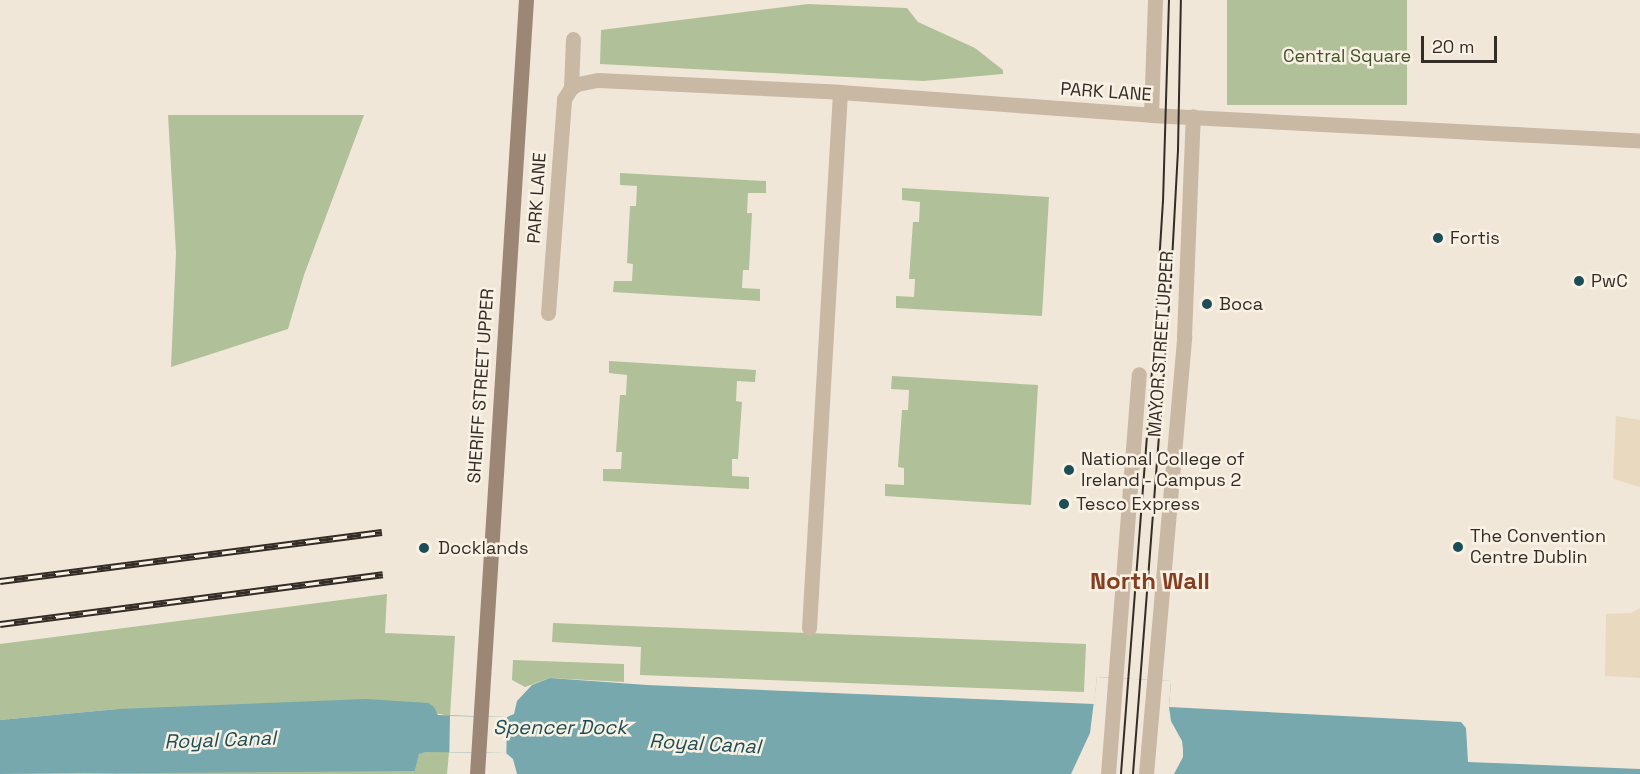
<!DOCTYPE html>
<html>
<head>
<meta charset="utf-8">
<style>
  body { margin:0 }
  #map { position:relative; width:1640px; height:774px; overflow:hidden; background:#f1e7d8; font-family:"Space Grotesk",sans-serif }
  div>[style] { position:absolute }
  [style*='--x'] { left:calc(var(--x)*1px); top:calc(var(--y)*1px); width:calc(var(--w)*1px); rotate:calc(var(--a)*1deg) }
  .green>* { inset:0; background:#b0c098; transform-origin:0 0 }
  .plaza>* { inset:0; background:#e9dabf }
  .water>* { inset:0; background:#77a8ae }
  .pier>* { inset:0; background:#f1e7d8; transform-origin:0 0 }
  .pedestrian>* { height:15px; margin:-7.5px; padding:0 7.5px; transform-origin:7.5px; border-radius:7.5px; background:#c9b8a4 }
  .minor>* { height:15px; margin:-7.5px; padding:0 7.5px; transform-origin:7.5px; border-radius:7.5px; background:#c9b8a4 }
  .secondary>* { height:15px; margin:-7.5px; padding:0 7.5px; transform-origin:7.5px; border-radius:7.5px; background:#9c8776 }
  .tram>* { height:1.5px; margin:-0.75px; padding:0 0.75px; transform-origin:0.75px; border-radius:0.75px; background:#342c26 }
  .rail>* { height:7px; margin-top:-3.5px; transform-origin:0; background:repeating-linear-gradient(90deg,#f9f1e4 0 14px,#342c26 0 28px); box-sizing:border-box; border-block:2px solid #342c26 }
  .dots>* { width:16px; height:16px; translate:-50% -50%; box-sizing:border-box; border:3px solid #f9f1e4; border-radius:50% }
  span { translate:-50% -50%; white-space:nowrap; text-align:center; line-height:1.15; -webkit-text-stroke:5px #f9f1e4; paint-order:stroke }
  .park-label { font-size:18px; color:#41532a }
  .street-label { font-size:18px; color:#342c26 }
  .poi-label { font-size:18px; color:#342c26 }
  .left { translate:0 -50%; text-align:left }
  .water-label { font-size:20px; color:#1b4e56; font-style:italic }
  .district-label { font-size:24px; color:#843e1f; font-weight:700 }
  .scale { position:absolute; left:1421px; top:36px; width:76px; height:27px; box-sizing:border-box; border:3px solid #342c26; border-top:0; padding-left:8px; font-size:18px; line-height:21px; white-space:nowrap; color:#342c26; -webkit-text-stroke:4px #f9f1e4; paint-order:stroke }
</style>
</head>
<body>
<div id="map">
  <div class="green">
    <div style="left:1227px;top:0;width:180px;height:105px"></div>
    <div style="clip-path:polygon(808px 4px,907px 8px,918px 22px,975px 48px,1003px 70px,1003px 74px,923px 81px,600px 64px,601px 30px)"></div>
    <div style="clip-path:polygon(168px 115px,364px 115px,304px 275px,288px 329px,171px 367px,176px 253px)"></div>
    <div style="clip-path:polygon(620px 173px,766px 181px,766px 193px,748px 193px,747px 213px,752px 213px,749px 270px,743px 270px,742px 288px,760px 289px,760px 301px,613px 292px,614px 281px,632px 281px,633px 264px,627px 263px,630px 206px,636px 206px,637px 186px,620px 185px)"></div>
    <div style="clip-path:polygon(902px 188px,1049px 197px,1042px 316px,896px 308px,896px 296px,914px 297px,915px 279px,909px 279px,913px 222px,919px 222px,920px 202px,902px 200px)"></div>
    <div style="clip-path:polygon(609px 361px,756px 370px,755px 382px,737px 381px,736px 401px,742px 402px,738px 459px,732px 459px,732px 476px,749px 477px,749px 489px,603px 481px,603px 469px,621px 469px,622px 452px,616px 452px,620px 395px,626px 395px,627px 375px,609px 373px)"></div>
    <div style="clip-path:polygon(892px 376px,1038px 385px,1031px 505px,885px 496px,885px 484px,904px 485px,904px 468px,898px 467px,902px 410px,908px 410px,909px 390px,891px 389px)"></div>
    <div style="clip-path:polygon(387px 594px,385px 633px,455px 636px,450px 716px,435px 713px,434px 707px,118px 709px,0 720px,0 644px)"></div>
    <div style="clip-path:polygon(553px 623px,1086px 644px,1084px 692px,640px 675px,641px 647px,552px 642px)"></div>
    <div style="clip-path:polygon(513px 660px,624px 664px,624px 682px,550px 678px,525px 687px,512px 680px)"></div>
    <div style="clip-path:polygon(426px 752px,449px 752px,447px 774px,84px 774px,217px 770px,415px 771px,419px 753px)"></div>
  </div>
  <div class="plaza">
    <div style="clip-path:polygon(1616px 416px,1640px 420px,1640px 487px,1613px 479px)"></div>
    <div style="clip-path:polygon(1640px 608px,1640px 678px,1605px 676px,1606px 614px,1631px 613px)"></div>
  </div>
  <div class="water">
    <div style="clip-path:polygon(1097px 677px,1171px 681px,1169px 707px,1461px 722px,1466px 728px,1468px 762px,1640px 769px,1640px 774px,517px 774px,513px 759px,506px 753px,426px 752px,419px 754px,415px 771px,0 774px,0 720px,118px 709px,366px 699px,428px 703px,434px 707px,438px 715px,507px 717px,514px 714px,517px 701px,532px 685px,550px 678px,647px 685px,1094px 704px)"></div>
  </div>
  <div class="pier">
    <div style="clip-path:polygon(1097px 677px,1171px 681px,1169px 707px,1171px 721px,1182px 741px,1183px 749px,1183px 757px,1174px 774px,1071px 774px,1090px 733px)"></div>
    <div style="left:450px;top:716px;width:57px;height:36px;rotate:1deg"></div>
  </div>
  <div class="pedestrian">
    <div style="--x:1151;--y:115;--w:115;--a:-88"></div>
    <div style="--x:809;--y:628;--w:537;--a:-86.69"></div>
  </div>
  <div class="minor">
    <div style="--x:571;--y:88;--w:49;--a:-87.7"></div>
    <div style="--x:548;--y:313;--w:215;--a:-85.7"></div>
    <div style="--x:564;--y:99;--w:13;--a:-58"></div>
    <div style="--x:571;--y:88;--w:7;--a:-34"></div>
    <div style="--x:577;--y:84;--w:21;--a:-11"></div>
    <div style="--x:598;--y:80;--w:242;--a:2.8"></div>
    <div style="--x:840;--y:92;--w:312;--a:4.2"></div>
    <div style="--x:1151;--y:115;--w:490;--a:3"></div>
    <div style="--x:1108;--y:774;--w:401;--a:-85.6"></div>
    <div style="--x:1146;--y:774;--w:440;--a:-85"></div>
    <div style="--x:1184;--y:336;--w:220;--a:-87.7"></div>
  </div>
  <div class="secondary">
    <div style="--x:477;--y:774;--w:776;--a:-86.38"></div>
  </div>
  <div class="tram">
    <div style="--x:1121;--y:774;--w:431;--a:-85.6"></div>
    <div style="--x:1154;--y:344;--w:142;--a:-86.4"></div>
    <div style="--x:1163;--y:202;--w:202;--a:-88.3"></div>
    <div style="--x:1133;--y:774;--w:477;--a:-85.6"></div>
    <div style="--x:1170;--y:298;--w:148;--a:-86.9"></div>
    <div style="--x:1178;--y:150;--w:150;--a:-88.9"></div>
  </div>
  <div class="rail">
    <div style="--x:0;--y:581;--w:385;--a:-7.3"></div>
    <div style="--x:0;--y:624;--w:386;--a:-7.4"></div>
  </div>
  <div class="dots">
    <div style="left:1438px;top:238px;background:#1b4e56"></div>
    <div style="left:1579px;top:281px;background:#1b4e56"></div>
    <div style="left:1207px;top:304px;background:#1b4e56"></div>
    <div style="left:1069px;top:470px;background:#1b4e56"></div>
    <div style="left:1064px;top:504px;background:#1b4e56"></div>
    <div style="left:1458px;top:547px;background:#1b4e56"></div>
    <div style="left:424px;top:548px;background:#1b4e56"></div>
  </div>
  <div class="park-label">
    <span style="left:1347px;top:56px">Central Square</span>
  </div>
  <div class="street-label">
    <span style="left:1106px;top:92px;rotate:4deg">PARK LANE</span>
    <span style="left:537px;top:198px;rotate:-86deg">PARK LANE</span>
    <span style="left:1161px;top:344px;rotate:-86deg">MAYOR STREET UPPER</span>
    <span style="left:481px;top:386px;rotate:-86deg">SHERIFF STREET UPPER</span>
  </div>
  <div class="poi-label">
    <span class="left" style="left:1450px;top:238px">Fortis</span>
    <span class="left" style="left:1591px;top:281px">PwC</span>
    <span class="left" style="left:1219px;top:304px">Boca</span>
    <span class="left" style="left:1081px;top:470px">National College of<br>Ireland - Campus 2</span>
    <span class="left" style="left:1076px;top:504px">Tesco Express</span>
    <span class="left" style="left:1470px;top:547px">The Convention<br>Centre Dublin</span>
    <span class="left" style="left:438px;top:548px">Docklands</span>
  </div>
  <div class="water-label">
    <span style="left:560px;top:727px">Spencer Dock</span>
    <span style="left:220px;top:740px;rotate:-2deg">Royal Canal</span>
    <span style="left:705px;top:744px;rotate:3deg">Royal Canal</span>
  </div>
  <div class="district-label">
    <span style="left:1150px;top:581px">North Wall</span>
  </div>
  <div class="scale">20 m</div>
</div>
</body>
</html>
